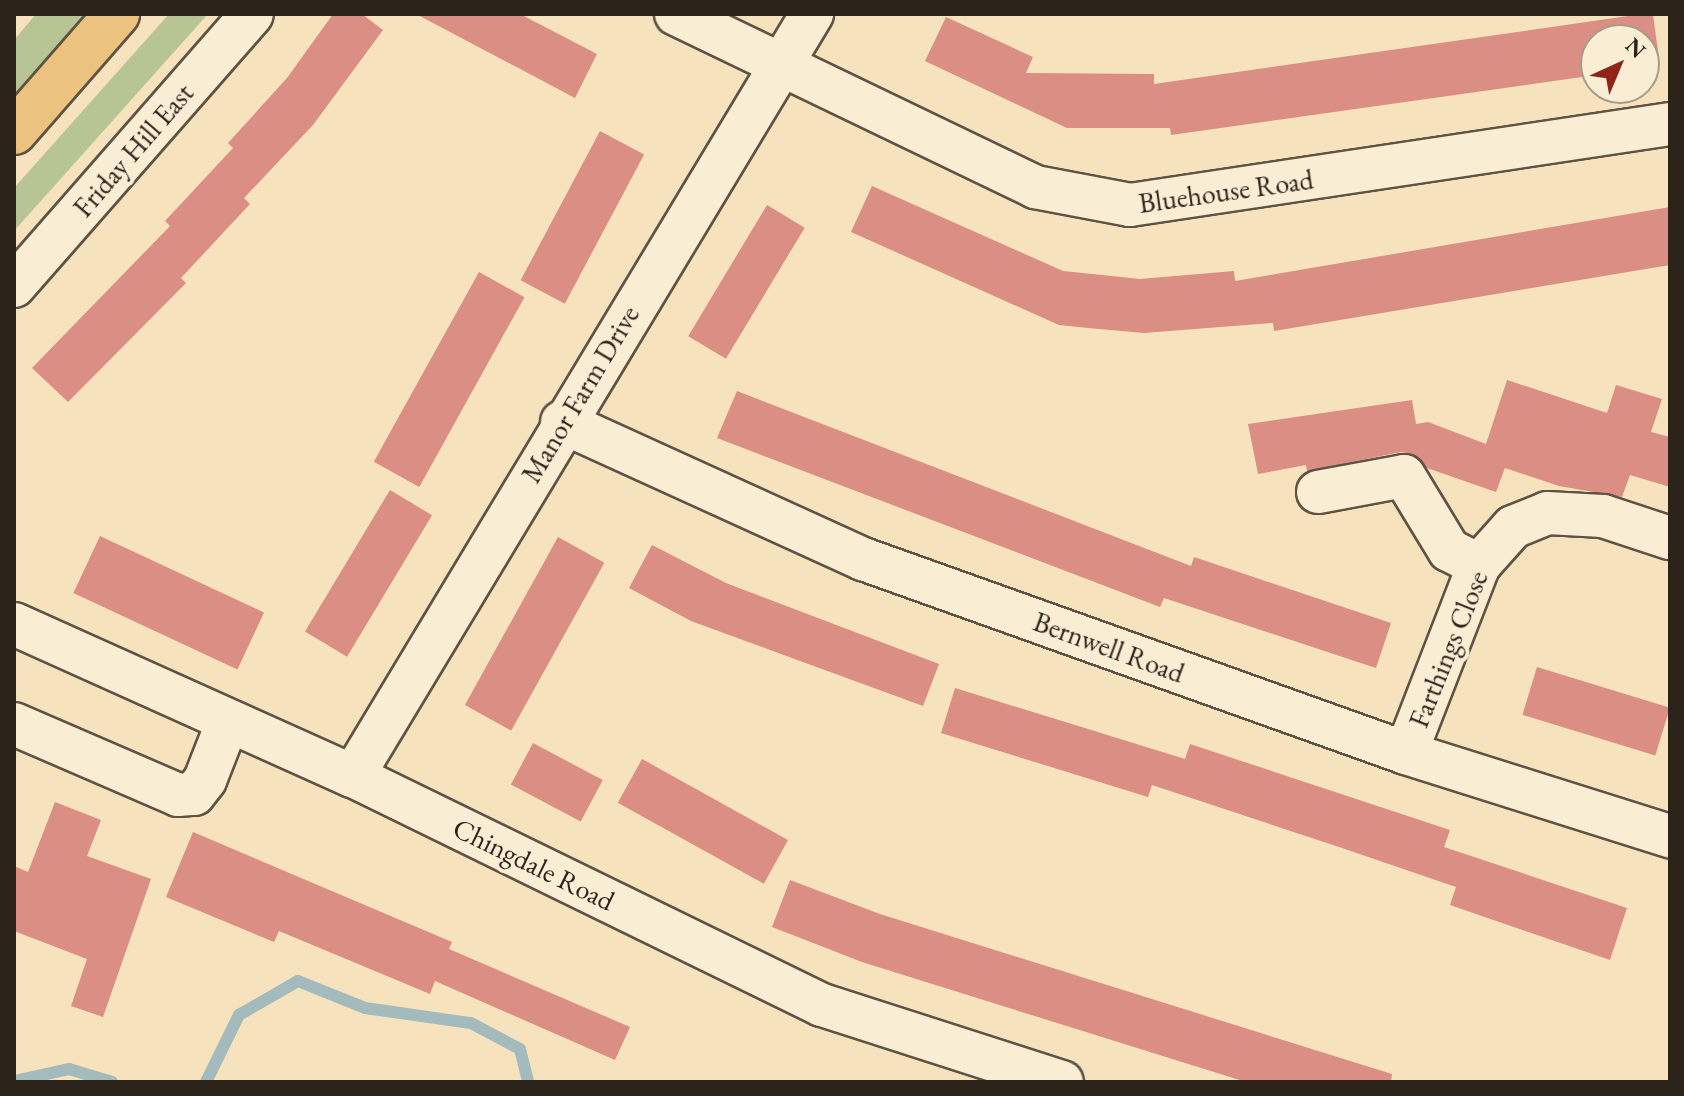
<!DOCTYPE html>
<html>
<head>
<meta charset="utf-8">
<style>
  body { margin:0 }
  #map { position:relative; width:1684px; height:1096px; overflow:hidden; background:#f6e3bd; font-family:"EB Garamond",serif }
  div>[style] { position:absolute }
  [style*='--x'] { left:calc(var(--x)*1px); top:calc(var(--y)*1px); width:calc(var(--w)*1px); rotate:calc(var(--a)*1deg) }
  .green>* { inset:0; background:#b7c595 }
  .stream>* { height:12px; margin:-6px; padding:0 6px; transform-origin:6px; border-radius:6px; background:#a3bbbd }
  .building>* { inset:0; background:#da8e84; transform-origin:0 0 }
  .roads { filter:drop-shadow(2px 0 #5e5344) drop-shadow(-2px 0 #5e5344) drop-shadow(0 2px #5e5344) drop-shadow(0 -2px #5e5344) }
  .minor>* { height:42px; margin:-21px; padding:0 21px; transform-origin:21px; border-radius:21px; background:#f9edd4 }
  .major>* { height:44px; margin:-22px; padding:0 22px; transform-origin:22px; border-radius:22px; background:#ebc27e }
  span { translate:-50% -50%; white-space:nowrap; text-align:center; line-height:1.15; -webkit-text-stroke:8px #f9edd4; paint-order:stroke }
  .street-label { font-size:28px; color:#2c231b }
  .frame { position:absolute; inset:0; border:16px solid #2c231b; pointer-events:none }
  .north { position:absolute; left:1580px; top:24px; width:80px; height:80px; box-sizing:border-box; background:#f9edd4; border:2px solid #a79c8a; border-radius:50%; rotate:44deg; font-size:22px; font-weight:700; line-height:32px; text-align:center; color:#2c231b }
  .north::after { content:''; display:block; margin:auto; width:28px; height:36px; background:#8f2418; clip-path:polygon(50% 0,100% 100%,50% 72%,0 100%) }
</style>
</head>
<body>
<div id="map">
  <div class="green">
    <div style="clip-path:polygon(36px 14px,99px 14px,14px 113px,14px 40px)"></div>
    <div style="clip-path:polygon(169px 14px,208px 14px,14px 231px,14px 188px)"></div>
  </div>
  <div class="stream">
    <div style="--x:14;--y:1081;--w:56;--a:-12.3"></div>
    <div style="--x:69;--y:1069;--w:45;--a:16.8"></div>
    <div style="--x:206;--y:1082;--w:75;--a:-63.8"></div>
    <div style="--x:239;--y:1015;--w:68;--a:-30"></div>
    <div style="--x:298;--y:981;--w:72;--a:21.9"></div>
    <div style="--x:365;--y:1008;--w:107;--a:8.1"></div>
    <div style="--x:471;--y:1023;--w:55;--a:28"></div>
    <div style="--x:520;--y:1049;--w:34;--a:76"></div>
  </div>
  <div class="building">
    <div style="clip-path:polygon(333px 14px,362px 14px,383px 30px,313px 125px,244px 198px,250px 204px,181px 278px,186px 283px,68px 402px,32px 368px,170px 226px,165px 221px,233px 148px,228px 143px,287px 78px)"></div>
    <div style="clip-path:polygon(416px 14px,520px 14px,597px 54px,575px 98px)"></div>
    <div style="clip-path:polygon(1642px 14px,1653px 14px,1660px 66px,1644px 68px,1644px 40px,1596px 40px,1596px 75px,1171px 135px,1170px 128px,1067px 128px,925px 61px,946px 17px,1033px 57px,1026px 73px,1154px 74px,1154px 84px)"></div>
    <div style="left:600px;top:131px;width:50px;height:169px;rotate:28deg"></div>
    <div style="clip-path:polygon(872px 186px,1063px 271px,1093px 274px,1140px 279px,1234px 271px,1235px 281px,1670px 207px,1670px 265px,1274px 331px,1273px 323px,1144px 333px,1088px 328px,1059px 325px,851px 232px)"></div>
    <div style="left:767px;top:205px;width:44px;height:153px;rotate:31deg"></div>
    <div style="left:479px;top:272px;width:52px;height:217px;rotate:29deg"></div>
    <div style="clip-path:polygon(1507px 380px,1607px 413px,1616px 385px,1662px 399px,1651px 432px,1670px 437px,1670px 487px,1630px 475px,1622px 497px,1559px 486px,1505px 468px,1496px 492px,1427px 468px,1415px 455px,1401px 452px,1307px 471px,1306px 465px,1258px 474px,1248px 424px,1412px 400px,1416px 424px,1428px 422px,1486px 444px)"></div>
    <div style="clip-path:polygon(737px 391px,1191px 566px,1194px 557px,1391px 623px,1376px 668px,1164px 598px,1160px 607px,717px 438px)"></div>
    <div style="left:390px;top:490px;width:49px;height:165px;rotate:31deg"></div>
    <div style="left:100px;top:536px;width:181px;height:63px;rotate:25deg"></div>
    <div style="left:558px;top:537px;width:53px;height:192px;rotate:29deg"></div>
    <div style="clip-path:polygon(652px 545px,726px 583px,939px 664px,923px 706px,691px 621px,629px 588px)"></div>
    <div style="left:1537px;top:667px;width:139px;height:50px;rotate:17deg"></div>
    <div style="clip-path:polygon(955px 688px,1185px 759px,1190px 744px,1450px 830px,1444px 847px,1627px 908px,1610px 960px,1450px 905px,1456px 887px,1342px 848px,1152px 785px,1148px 797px,941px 733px)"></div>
    <div style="left:533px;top:743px;width:79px;height:47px;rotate:28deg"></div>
    <div style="left:642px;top:759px;width:167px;height:50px;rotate:29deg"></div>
    <div style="clip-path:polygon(55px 802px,101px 820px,87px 856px,151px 879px,103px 1017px,71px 1006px,87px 959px,14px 931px,14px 866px,28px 872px)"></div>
    <div style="clip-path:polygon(193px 832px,452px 942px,449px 949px,630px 1027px,615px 1060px,435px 981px,430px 994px,279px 931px,274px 942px,166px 897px)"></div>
    <div style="clip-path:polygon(790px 880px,880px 914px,1392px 1074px,1391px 1082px,1246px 1082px,862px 962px,772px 927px)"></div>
  </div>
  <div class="roads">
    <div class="minor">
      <div style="--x:676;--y:14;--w:399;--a:25.7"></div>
      <div style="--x:1035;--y:187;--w:97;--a:10.7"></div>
      <div style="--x:1130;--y:205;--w:546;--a:-8.53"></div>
      <div style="--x:14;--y:286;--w:361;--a:-48.8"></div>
      <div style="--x:562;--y:422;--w:331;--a:24.5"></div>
      <div style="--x:863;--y:559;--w:577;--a:19.66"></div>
      <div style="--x:1406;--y:753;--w:277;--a:17.5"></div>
      <div style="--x:1318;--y:492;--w:87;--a:-10.5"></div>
      <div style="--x:1404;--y:476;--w:87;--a:58.7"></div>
      <div style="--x:1449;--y:550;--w:34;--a:27"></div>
      <div style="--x:14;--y:624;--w:372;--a:24.2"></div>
      <div style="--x:353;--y:776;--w:522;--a:26.03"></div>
      <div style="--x:822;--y:1005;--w:252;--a:17.8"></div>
      <div style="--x:14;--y:724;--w:179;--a:23.4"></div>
      <div style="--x:178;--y:795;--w:16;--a:-4"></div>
      <div style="--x:194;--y:794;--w:18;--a:-52"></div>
      <div style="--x:205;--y:780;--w:63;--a:-68.7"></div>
      <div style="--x:1406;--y:753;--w:202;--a:-68.8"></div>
      <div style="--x:1479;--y:565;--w:51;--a:-48.2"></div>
      <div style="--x:1513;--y:527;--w:37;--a:-22"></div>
      <div style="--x:1547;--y:513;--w:56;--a:3.1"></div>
      <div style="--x:1603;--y:516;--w:71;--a:18.2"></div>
      <div style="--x:353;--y:776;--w:890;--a:-58.94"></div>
    </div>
    <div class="major">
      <div style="--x:14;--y:132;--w:157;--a:-48.9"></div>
    </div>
  </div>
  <div class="street-label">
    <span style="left:133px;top:150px;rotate:-49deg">Friday Hill East</span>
    <span style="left:1226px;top:191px;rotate:-8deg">Bluehouse Road</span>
    <span style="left:580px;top:394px;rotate:-59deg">Manor Farm Drive</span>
    <span style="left:1109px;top:647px;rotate:20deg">Bernwell Road</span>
    <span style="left:1448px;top:649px;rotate:-68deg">Farthings Close</span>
    <span style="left:534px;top:864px;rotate:26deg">Chingdale Road</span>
  </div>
  <div class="frame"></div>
  <div class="north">N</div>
</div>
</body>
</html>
